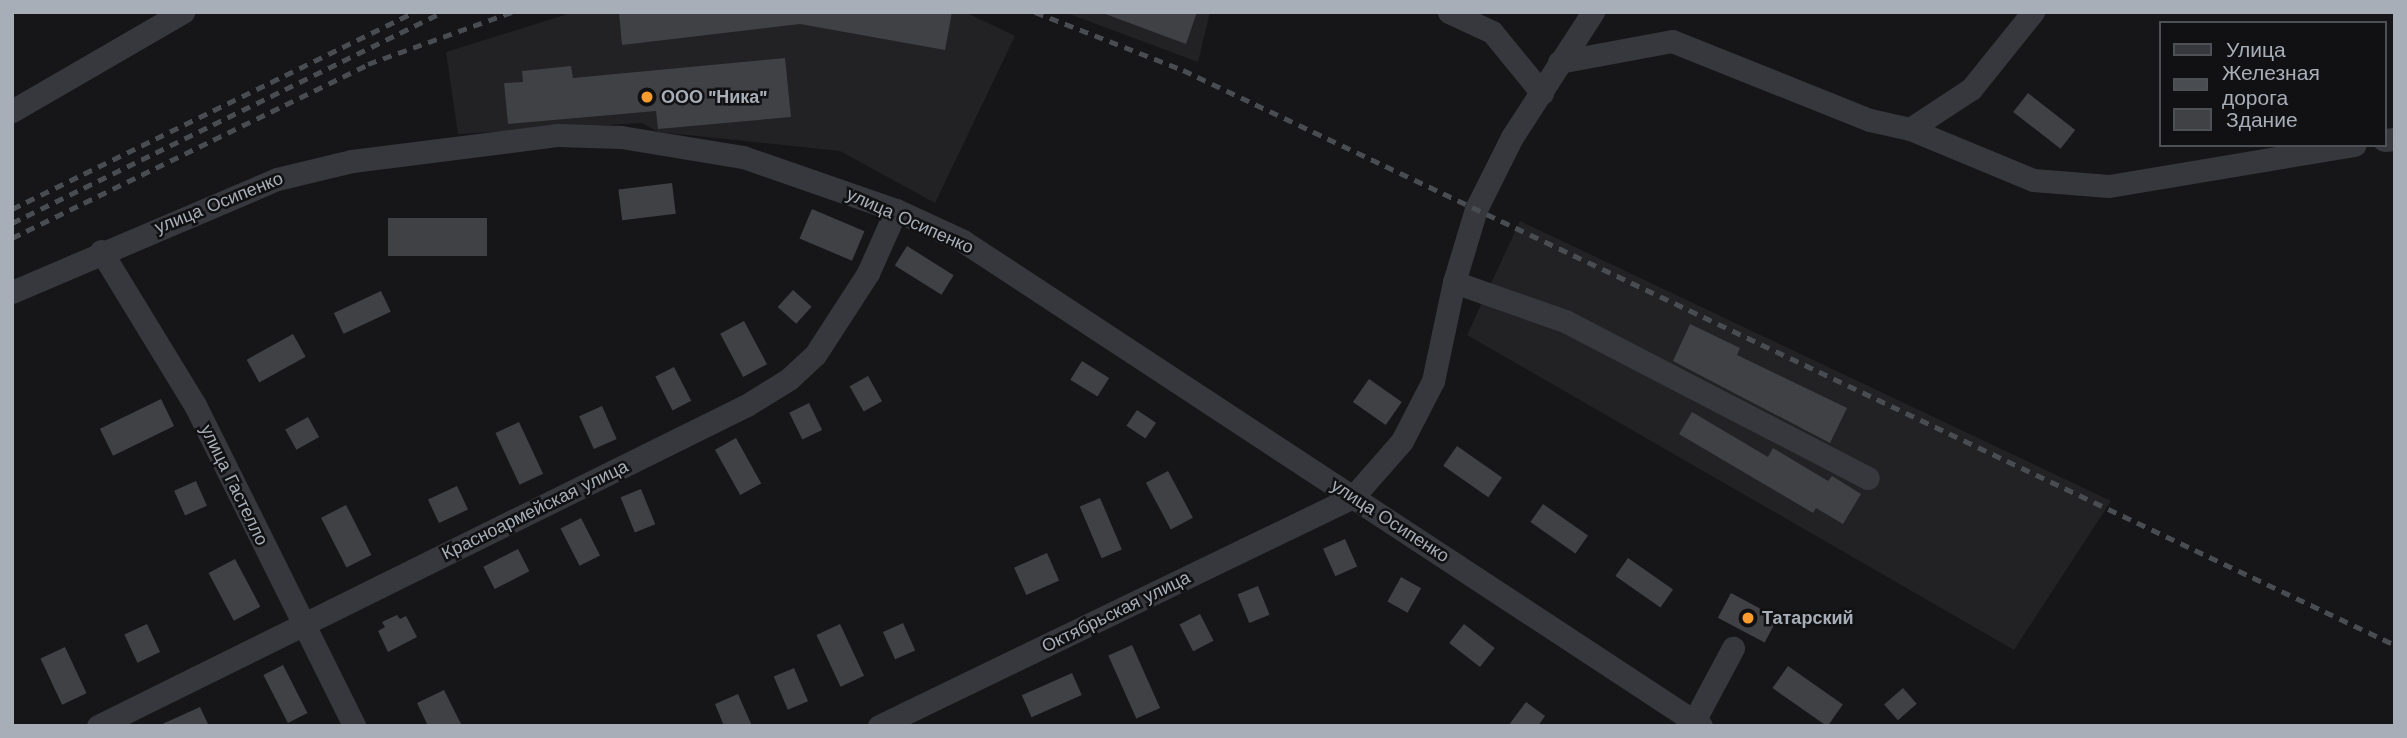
<!DOCTYPE html>
<html>
<head>
<meta charset="utf-8">
<style>
  body { margin:0 }
  #map { position:relative; width:2407px; height:738px; overflow:hidden; background:#161618; font-family:"Work Sans",sans-serif }
  div>[style] { position:absolute }
  [style*='--x'] { left:calc(var(--x)*1px); top:calc(var(--y)*1px); width:calc(var(--w)*1px); rotate:calc(var(--a)*1deg) }
  .built>* { inset:0; background:#222225 }
  .building>* { inset:0; background:#404145; transform-origin:0 0 }
  .minor>* { height:23px; margin:-11.5px; padding:0 11.5px; transform-origin:11.5px; border-radius:11.5px; background:#37383d }
  .rail>* { height:5px; margin-top:-2.5px; transform-origin:0; background:repeating-linear-gradient(90deg,#494d52 0 9px,transparent 0 16px) }
  .dots>* { width:19px; height:19px; translate:-50% -50%; box-sizing:border-box; border:4px solid #111113; border-radius:50% }
  span { translate:-50% -50%; white-space:nowrap; text-align:center; line-height:1.15; -webkit-text-stroke:5px #111113; paint-order:stroke }
  .poi-label { font-size:18px; color:#a7aeb8; font-weight:700 }
  .left { translate:0 -50%; text-align:left }
  .street-label { font-size:18px; color:#a7aeb8 }
  .frame { position:absolute; inset:0; border:14px solid #a7aeb8; pointer-events:none }
  .legend { position:absolute; left:2159px; top:21px; width:228px; height:126px; box-sizing:border-box; background:#111113; border:2px solid #4d5055; margin:0; padding:9px 12px; list-style:none; font-size:21px; color:#a7aeb8 }
  .legend li { display:flex; align-items:center; gap:14px; height:35px }
  .legend b { width:35px; border:2px solid #4d5055 }
</style>
</head>
<body>
<div id="map">
  <div class="built">
    <div style="clip-path:polygon(574px 12px,965px 12px,1015px 36px,935px 203px,840px 151px,658px 132px,642px 123px,458px 134px,446px 52px)"></div>
    <div style="clip-path:polygon(1064px 12px,1210px 12px,1198px 62px)"></div>
    <div style="clip-path:polygon(1520px 221px,2111px 501px,2014px 650px,1467px 335px)"></div>
  </div>
  <div class="building">
    <div style="clip-path:polygon(619px 12px,952px 12px,945px 50px,800px 24px,622px 45px)"></div>
    <div style="clip-path:polygon(1100px 12px,1197px 12px,1186px 44px)"></div>
    <div style="clip-path:polygon(785px 58px,791px 117px,658px 129px,656px 111px,508px 124px,504px 83px,523px 82px,522px 71px,571px 66px,573px 78px)"></div>
    <div style="left:2028px;top:93px;width:60px;height:24px;rotate:38deg"></div>
    <div style="left:672px;top:183px;width:31px;height:54px;rotate:83deg"></div>
    <div style="left:812px;top:209px;width:57px;height:32px;rotate:23deg"></div>
    <div style="left:487px;top:218px;width:38px;height:99px;rotate:90deg"></div>
    <div style="left:907px;top:246px;width:55px;height:23px;rotate:32deg"></div>
    <div style="left:793px;top:290px;width:25px;height:23px;rotate:42deg"></div>
    <div style="left:381px;top:291px;width:23px;height:52px;rotate:65deg"></div>
    <div style="left:744px;top:321px;width:49px;height:27px;rotate:62deg"></div>
    <div style="clip-path:polygon(1690px 324px,1740px 348px,1737px 355px,1847px 408px,1830px 443px,1673px 361px)"></div>
    <div style="left:293px;top:334px;width:26px;height:53px;rotate:61deg"></div>
    <div style="left:1082px;top:361px;width:32px;height:22px;rotate:32deg"></div>
    <div style="left:674px;top:367px;width:38px;height:21px;rotate:63deg"></div>
    <div style="left:868px;top:376px;width:29px;height:21px;rotate:61deg"></div>
    <div style="left:1369px;top:379px;width:40px;height:28px;rotate:35deg"></div>
    <div style="left:161px;top:399px;width:30px;height:68px;rotate:64deg"></div>
    <div style="left:809px;top:403px;width:30px;height:22px;rotate:64deg"></div>
    <div style="left:602px;top:406px;width:36px;height:25px;rotate:66deg"></div>
    <div style="left:1137px;top:410px;width:23px;height:19px;rotate:34deg"></div>
    <div style="clip-path:polygon(1692px 412px,1768px 457px,1773px 448px,1828px 481px,1832px 476px,1861px 494px,1843px 524px,1816px 508px,1813px 513px,1679px 434px)"></div>
    <div style="left:308px;top:417px;width:23px;height:26px;rotate:61deg"></div>
    <div style="left:519px;top:422px;width:57px;height:26px;rotate:65deg"></div>
    <div style="left:736px;top:438px;width:52px;height:24px;rotate:61deg"></div>
    <div style="left:1457px;top:446px;width:55px;height:24px;rotate:35deg"></div>
    <div style="left:1168px;top:471px;width:53px;height:25px;rotate:62deg"></div>
    <div style="left:196px;top:481px;width:27px;height:24px;rotate:66deg"></div>
    <div style="left:457px;top:486px;width:26px;height:32px;rotate:65deg"></div>
    <div style="left:641px;top:489px;width:38px;height:22px;rotate:68deg"></div>
    <div style="left:1100px;top:498px;width:56px;height:22px;rotate:67deg"></div>
    <div style="left:1543px;top:504px;width:55px;height:22px;rotate:35deg"></div>
    <div style="left:346px;top:505px;width:56px;height:28px;rotate:63deg"></div>
    <div style="left:581px;top:518px;width:42px;height:23px;rotate:63deg"></div>
    <div style="left:1345px;top:539px;width:30px;height:24px;rotate:66deg"></div>
    <div style="left:518px;top:549px;width:25px;height:39px;rotate:63deg"></div>
    <div style="left:1047px;top:553px;width:30px;height:36px;rotate:66deg"></div>
    <div style="left:1628px;top:558px;width:55px;height:22px;rotate:35deg"></div>
    <div style="left:235px;top:559px;width:54px;height:30px;rotate:62deg"></div>
    <div style="left:1401px;top:577px;width:23px;height:28px;rotate:29deg"></div>
    <div style="left:1258px;top:586px;width:31px;height:22px;rotate:68deg"></div>
    <div style="left:1731px;top:593px;width:53px;height:28px;rotate:28deg"></div>
    <div style="left:1200px;top:614px;width:30px;height:23px;rotate:63deg"></div>
    <div style="clip-path:polygon(397px 615px,400px 619px,406px 616px,417px 637px,388px 652px,378px 631px,385px 627px,382px 622px)"></div>
    <div style="left:903px;top:623px;width:30px;height:22px;rotate:66deg"></div>
    <div style="left:147px;top:624px;width:31px;height:25px;rotate:65deg"></div>
    <div style="left:840px;top:624px;width:57px;height:26px;rotate:65deg"></div>
    <div style="left:1464px;top:624px;width:39px;height:24px;rotate:38deg"></div>
    <div style="left:1132px;top:645px;width:69px;height:26px;rotate:66deg"></div>
    <div style="left:65px;top:647px;width:51px;height:27px;rotate:65deg"></div>
    <div style="left:283px;top:665px;width:54px;height:22px;rotate:63deg"></div>
    <div style="left:1788px;top:666px;width:67px;height:27px;rotate:35deg"></div>
    <div style="left:794px;top:668px;width:36px;height:22px;rotate:67deg"></div>
    <div style="left:1072px;top:673px;width:24px;height:55px;rotate:66deg"></div>
    <div style="left:1903px;top:688px;width:21px;height:25px;rotate:49deg"></div>
    <div style="clip-path:polygon(444px 690px,462px 726px,428px 726px,417px 703px)"></div>
    <div style="clip-path:polygon(738px 694px,752px 726px,724px 726px,715px 704px)"></div>
    <div style="clip-path:polygon(1526px 702px,1545px 716px,1538px 726px,1508px 726px)"></div>
    <div style="clip-path:polygon(200px 707px,209px 726px,158px 726px)"></div>
  </div>
  <div class="minor">
    <div style="--x:1449;--y:12;--w:47;--a:24.9"></div>
    <div style="--x:1492;--y:32;--w:79;--a:50.7"></div>
    <div style="--x:1559;--y:62;--w:115;--a:-10.5"></div>
    <div style="--x:1672;--y:41;--w:213;--a:21.8"></div>
    <div style="--x:1870;--y:120;--w:41;--a:12.7"></div>
    <div style="--x:1910;--y:129;--w:73;--a:-33.3"></div>
    <div style="--x:1971;--y:89;--w:99;--a:-51.2"></div>
    <div style="--x:12;--y:111;--w:198;--a:-30.1"></div>
    <div style="--x:1910;--y:129;--w:133;--a:22.5"></div>
    <div style="--x:2033;--y:180;--w:76;--a:4.5"></div>
    <div style="--x:2109;--y:186;--w:249;--a:-9.5"></div>
    <div style="--x:2384;--y:140;--w:11;--a:-5"></div>
    <div style="--x:101;--y:251;--w:180;--a:58.6"></div>
    <div style="--x:195;--y:405;--w:358;--a:63.6"></div>
    <div style="--x:1454;--y:282;--w:118;--a:19.4"></div>
    <div style="--x:1565;--y:321;--w:341;--a:27.4"></div>
    <div style="--x:12;--y:292;--w:288;--a:-23.1"></div>
    <div style="--x:277;--y:179;--w:77;--a:-13.5"></div>
    <div style="--x:352;--y:161;--w:208;--a:-7.2"></div>
    <div style="--x:558;--y:135;--w:63;--a:1.8"></div>
    <div style="--x:621;--y:137;--w:124;--a:9.3"></div>
    <div style="--x:743;--y:157;--w:162;--a:19.1"></div>
    <div style="--x:896;--y:210;--w:74;--a:24.8"></div>
    <div style="--x:963;--y:241;--w:883;--a:33.31"></div>
    <div style="--x:1694;--y:721;--w:83;--a:-61.9"></div>
    <div style="--x:98;--y:726;--w:724;--a:-26.32"></div>
    <div style="--x:747;--y:405;--w:49;--a:-31.8"></div>
    <div style="--x:789;--y:379;--w:35;--a:-43"></div>
    <div style="--x:815;--y:355;--w:98;--a:-57.1"></div>
    <div style="--x:868;--y:273;--w:69;--a:-66"></div>
    <div style="--x:879;--y:726;--w:526;--a:-25.79"></div>
    <div style="--x:1353;--y:497;--w:74;--a:-48.8"></div>
    <div style="--x:1402;--y:441;--w:68;--a:-62.7"></div>
    <div style="--x:1433;--y:381;--w:101;--a:-78"></div>
    <div style="--x:1454;--y:282;--w:76;--a:-73.2"></div>
    <div style="--x:1476;--y:209;--w:80;--a:-63.4"></div>
    <div style="--x:1512;--y:137;--w:149;--a:-57.1"></div>
  </div>
  <div class="rail">
    <div style="--x:1035;--y:12;--w:159;--a:21.4"></div>
    <div style="--x:1183;--y:70;--w:1341;--a:25.38"></div>
    <div style="--x:12;--y:209;--w:448;--a:-26.1"></div>
    <div style="--x:12;--y:223;--w:479;--a:-26.1"></div>
    <div style="--x:12;--y:238;--w:396;--a:-26"></div>
    <div style="--x:368;--y:64;--w:153;--a:-19.9"></div>
  </div>
  <div class="dots">
    <div style="left:647px;top:97px;background:#f99c2d"></div>
    <div style="left:1748px;top:618px;background:#f99c2d"></div>
  </div>
  <div class="poi-label">
    <span class="left" style="left:661px;top:97px">ООО "Ника"</span>
    <span class="left" style="left:1762px;top:618px">Татарский</span>
  </div>
  <div class="street-label">
    <span style="left:219px;top:203px;rotate:-22deg">улица Осипенко</span>
    <span style="left:910px;top:221px;rotate:24deg">улица Осипенко</span>
    <span style="left:234px;top:485px;rotate:64deg">улица Гастелло</span>
    <span style="left:535px;top:510px;rotate:-26deg">Красноармейская улица</span>
    <span style="left:1390px;top:521px;rotate:33deg">улица Осипенко</span>
    <span style="left:1116px;top:612px;rotate:-26deg">Октябрьская улица</span>
  </div>
  <div class="frame"></div>
  <ul class="legend">
  <li><b style="height:9px;background:#37383d"></b>Улица</li>
  <li><b style="height:9px;background:#494d52"></b>Железная дорога</li>
  <li><b style="height:19px;background:#404145"></b>Здание</li>
  </ul>
</div>
</body>
</html>
